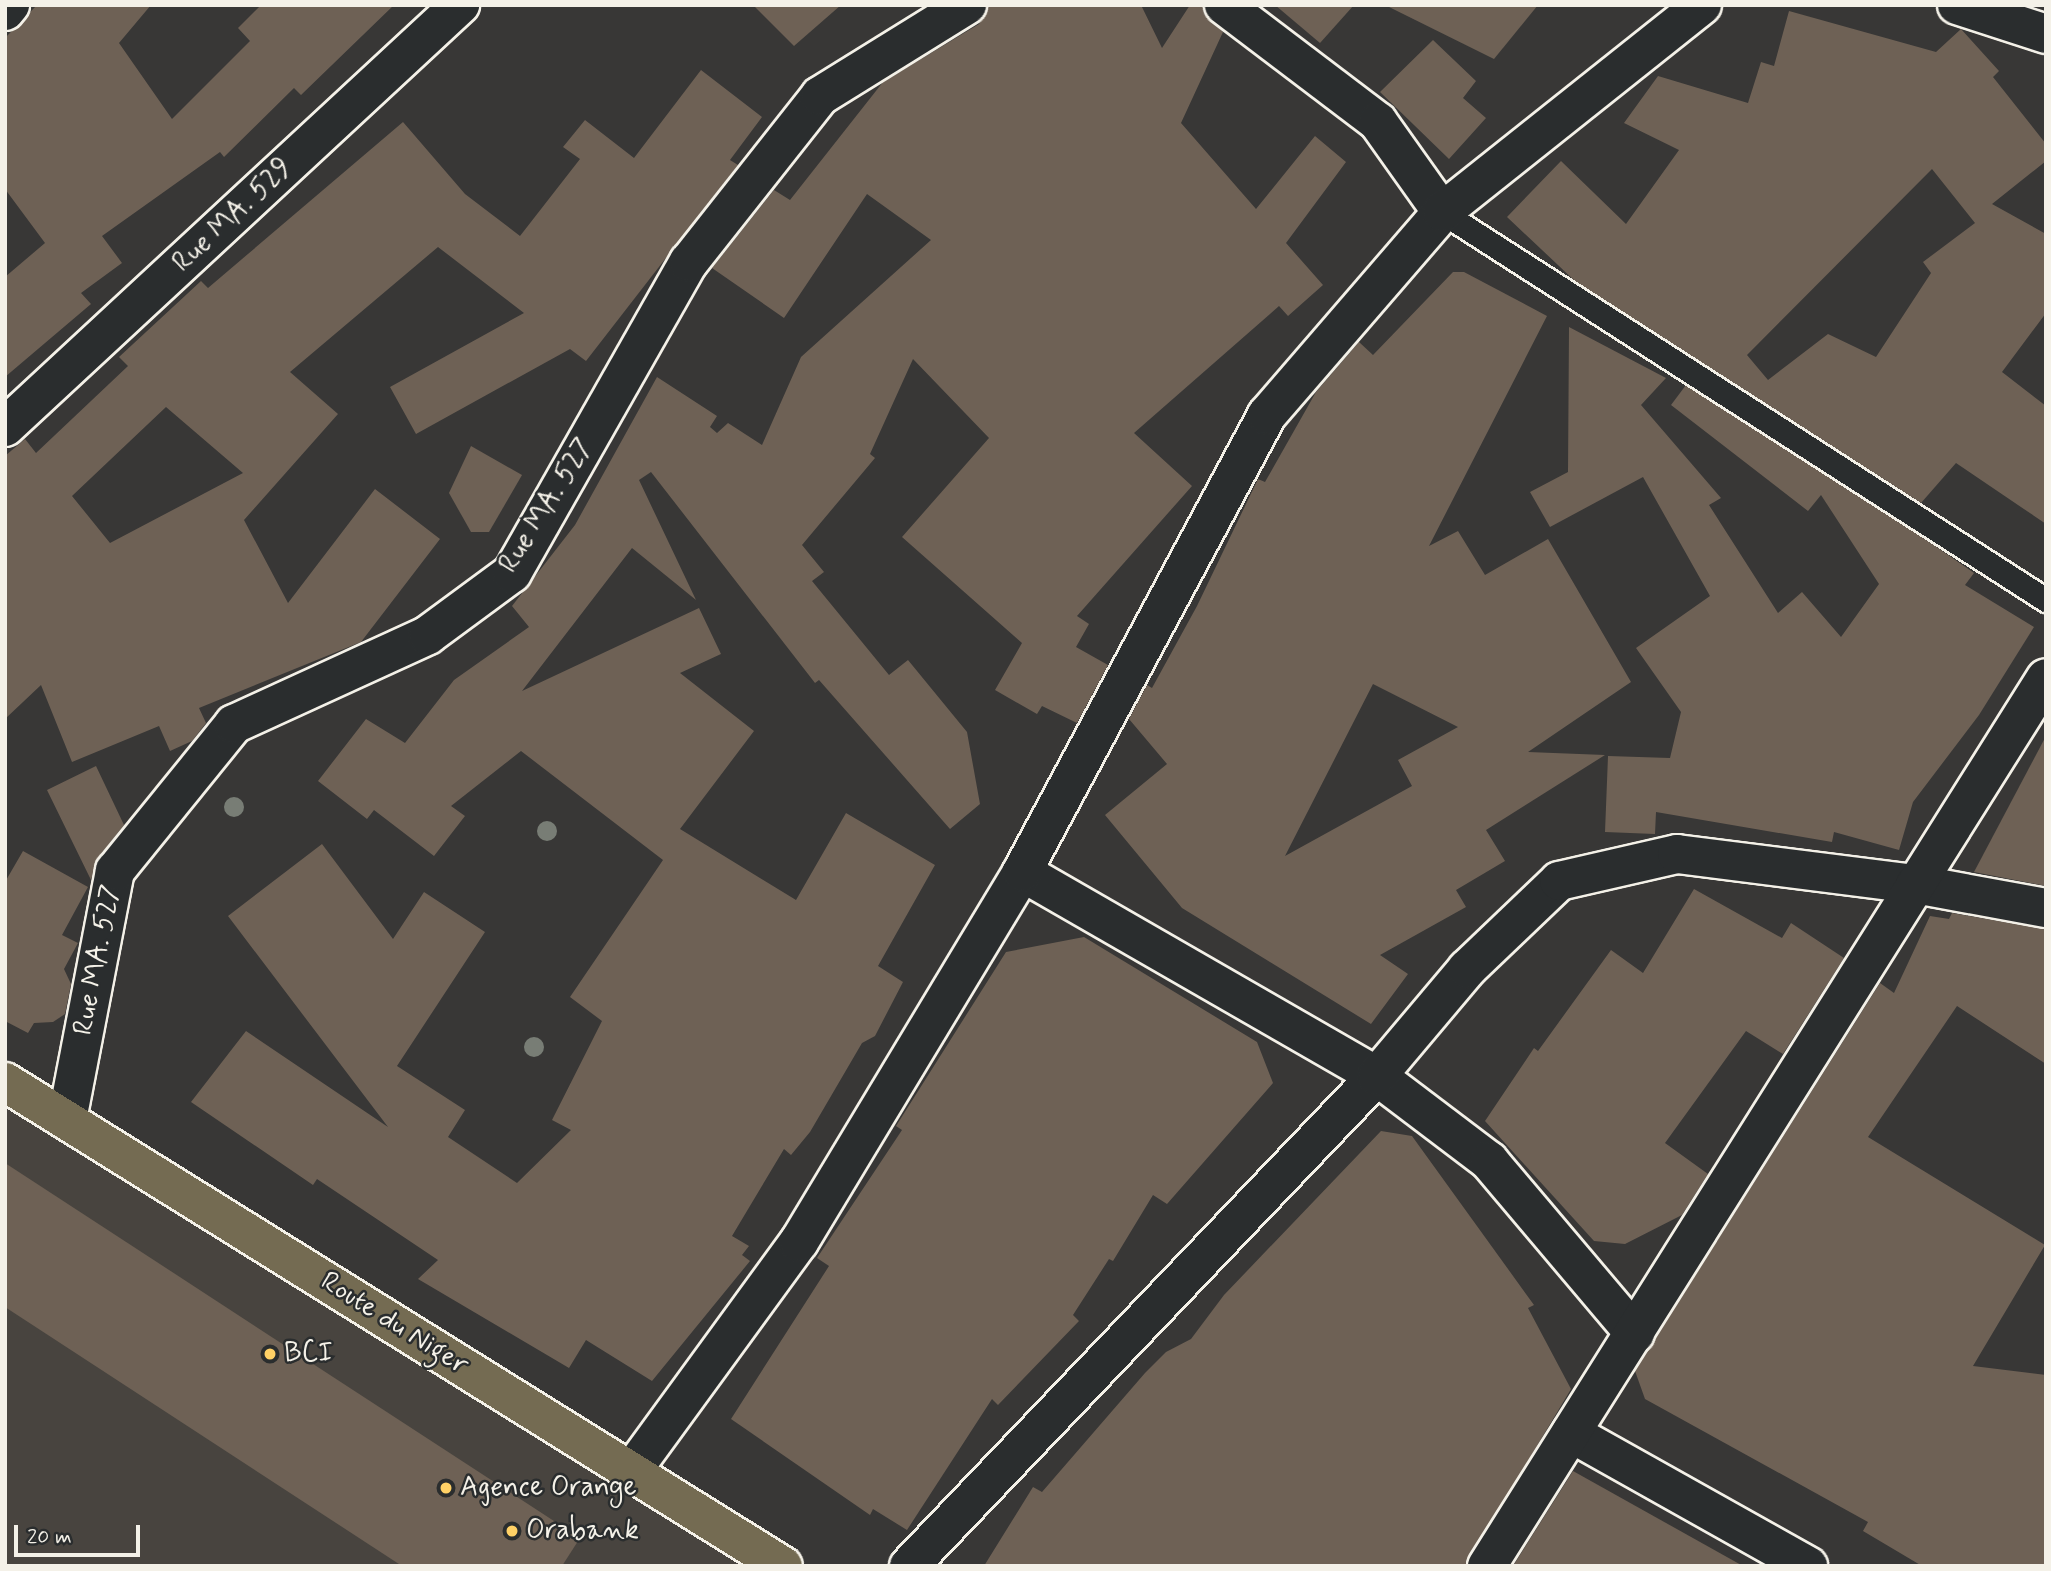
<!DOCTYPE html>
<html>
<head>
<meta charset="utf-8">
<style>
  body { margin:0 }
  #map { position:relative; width:2051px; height:1571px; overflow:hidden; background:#383736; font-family:Mynerve,sans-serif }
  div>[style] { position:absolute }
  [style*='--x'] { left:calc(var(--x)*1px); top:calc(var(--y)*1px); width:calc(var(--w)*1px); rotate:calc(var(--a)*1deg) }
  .built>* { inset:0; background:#48443f }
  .building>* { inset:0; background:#6e6155 }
  .roads { filter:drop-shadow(2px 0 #f4f1e8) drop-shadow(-2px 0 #f4f1e8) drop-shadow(0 2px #f4f1e8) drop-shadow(0 -2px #f4f1e8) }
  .lane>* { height:23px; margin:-11.5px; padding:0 11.5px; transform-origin:11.5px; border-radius:11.5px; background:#2a2d2e }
  .street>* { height:38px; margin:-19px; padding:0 19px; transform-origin:19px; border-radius:19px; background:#2a2d2e }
  .secondary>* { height:38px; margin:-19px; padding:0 19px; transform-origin:19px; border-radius:19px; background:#2a2d2e }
  .primary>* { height:38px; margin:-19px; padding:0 19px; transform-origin:19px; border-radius:19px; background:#746b52 }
  .trees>* { width:20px; height:20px; margin:-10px; border-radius:50%; background:#787d75 }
  .dots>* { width:19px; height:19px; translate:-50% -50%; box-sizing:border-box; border:4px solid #2a2d2e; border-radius:50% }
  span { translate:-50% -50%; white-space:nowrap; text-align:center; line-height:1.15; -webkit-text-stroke:5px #2a2d2e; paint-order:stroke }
  .street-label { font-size:28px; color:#f4f1e8 }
  .poi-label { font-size:28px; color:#f4f1e8 }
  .left { translate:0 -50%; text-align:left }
  .frame { position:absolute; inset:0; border:7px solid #f4f1e8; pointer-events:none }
  .scale { position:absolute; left:14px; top:1525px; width:126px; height:32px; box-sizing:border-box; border:4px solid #f4f1e8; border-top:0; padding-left:9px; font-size:21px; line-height:24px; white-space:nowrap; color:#f4f1e8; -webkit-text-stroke:5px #2a2d2e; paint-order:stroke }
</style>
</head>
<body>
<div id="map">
  <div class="built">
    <div style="clip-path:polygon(5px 1094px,770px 1566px,5px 1566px)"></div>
  </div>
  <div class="building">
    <div style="clip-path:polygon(37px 5px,151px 5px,119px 43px,172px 119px,250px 41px,238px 28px,261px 5px,394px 5px,301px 95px,294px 88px,224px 157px,220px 152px,102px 236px,122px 263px,81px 293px,91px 304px,5px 377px,5px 277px,45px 243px,5px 189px,5px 38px)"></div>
    <div style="clip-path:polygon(753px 5px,841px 5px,794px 46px)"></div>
    <div style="clip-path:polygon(989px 5px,1141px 5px,1162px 48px,1190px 5px,1203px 5px,1204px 14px,1223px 32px,1181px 123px,1256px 209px,1315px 136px,1346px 162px,1286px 243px,1323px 285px,1288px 316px,1279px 306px,1134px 433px,1192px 486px,1077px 616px,1089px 624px,1076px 647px,1108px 665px,1077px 723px,1042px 706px,1037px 714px,995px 690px,1022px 643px,902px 537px,989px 438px,913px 359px,870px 454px,875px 458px,802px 545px,824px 572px,812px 581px,889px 675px,908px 660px,967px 732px,980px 804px,950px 829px,819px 680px,815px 683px,651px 472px,639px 480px,696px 600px,632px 548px,522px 691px,699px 608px,721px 654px,680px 673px,754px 731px,680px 829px,796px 900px,846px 813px,935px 865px,878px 966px,903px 982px,875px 1036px,862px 1043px,810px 1132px,791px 1155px,784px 1149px,732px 1236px,749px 1246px,742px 1255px,750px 1261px,652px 1381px,586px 1340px,569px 1368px,418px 1279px,438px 1260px,317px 1179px,313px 1185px,191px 1102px,246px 1031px,388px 1127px,228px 916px,322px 844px,393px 939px,424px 892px,485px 932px,397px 1066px,465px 1110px,448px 1137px,517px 1183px,571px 1130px,552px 1120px,602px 1021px,570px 997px,663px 860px,521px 751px,451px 806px,465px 816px,434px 856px,374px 810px,367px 819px,318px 781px,366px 719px,405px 743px,454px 680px,529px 627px,512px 606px,575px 525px,657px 377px,717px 416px,710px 427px,717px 433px,728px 423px,762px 445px,801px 357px,931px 240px,867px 194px,784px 318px,712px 268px,774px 190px,790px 200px,883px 82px,979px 24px)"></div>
    <div style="clip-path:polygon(1275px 5px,1354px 5px,1320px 43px)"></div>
    <div style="clip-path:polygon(1385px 5px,1538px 5px,1494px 59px)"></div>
    <div style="clip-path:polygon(evenodd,1789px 11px,1936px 52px,1961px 29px,1999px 71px,1993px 77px,2046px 144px,2046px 161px,1992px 204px,2046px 234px,2046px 313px,2002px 372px,2046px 406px,2046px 524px,1956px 463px,1921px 503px,1576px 282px,1507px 217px,1561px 161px,1626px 224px,1679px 150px,1624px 123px,1658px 76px,1748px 103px,1761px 62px,1774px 66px,1789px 11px,1932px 169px,1975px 223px,1923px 262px,1931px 273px,1876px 357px,1828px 334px,1768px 380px,1747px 355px,1932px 169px)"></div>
    <div style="clip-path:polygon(1433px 40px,1476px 81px,1463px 98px,1486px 118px,1449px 159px,1380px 92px)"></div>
    <div style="clip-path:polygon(evenodd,701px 70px,762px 117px,730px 160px,738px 165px,586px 361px,570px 349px,416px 434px,390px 387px,524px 313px,438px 247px,290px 372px,338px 414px,244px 520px,288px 603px,375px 489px,440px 539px,361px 642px,199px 708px,206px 723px,192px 741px,170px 751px,159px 726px,72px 762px,41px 685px,5px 719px,5px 456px,25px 439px,36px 453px,128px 366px,119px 357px,201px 281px,208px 288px,403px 122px,465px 194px,520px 236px,580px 159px,563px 147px,585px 120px,634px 158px,701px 70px,166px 407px,243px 473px,110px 543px,72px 496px,166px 407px)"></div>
    <div style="clip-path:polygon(evenodd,1453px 272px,1464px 272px,1547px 316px,1429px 546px,1458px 531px,1485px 575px,1548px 539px,1631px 682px,1528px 752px,1605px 755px,1486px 830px,1505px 861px,1456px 890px,1466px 907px,1380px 955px,1408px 974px,1371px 1024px,1182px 908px,1105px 815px,1167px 764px,1129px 719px,1147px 685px,1152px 688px,1197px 606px,1258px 479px,1265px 482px,1316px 392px,1359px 342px,1373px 355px,1453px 272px,1373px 684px,1458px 727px,1398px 760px,1412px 786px,1285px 856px,1373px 684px)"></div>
    <div style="clip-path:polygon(1569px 327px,1666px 378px,1641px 405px,1721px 498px,1709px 505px,1778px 613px,1802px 592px,1841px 637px,1879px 584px,1821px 495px,1808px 511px,1671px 405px,1686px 385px,1934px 545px,1974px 573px,1965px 585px,2034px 627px,1979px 715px,1913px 802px,1899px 850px,1834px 832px,1832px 842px,1656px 812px,1655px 834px,1605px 832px,1608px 756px,1670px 758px,1681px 712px,1636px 648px,1710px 596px,1643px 477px,1550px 527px,1530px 492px,1568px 472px)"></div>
    <div style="clip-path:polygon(471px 446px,522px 475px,489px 532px,471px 532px,449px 493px)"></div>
    <div style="clip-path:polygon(2046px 736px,2046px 886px,1974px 872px)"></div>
    <div style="clip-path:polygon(96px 766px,124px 825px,98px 858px,91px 880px,47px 790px)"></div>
    <div style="clip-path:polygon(23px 851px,88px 887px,62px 935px,78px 943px,64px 969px,71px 984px,65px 1014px,53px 1022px,34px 1023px,28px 1033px,5px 1021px,5px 882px)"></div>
    <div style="clip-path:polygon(1694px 889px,1782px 938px,1791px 923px,1844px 958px,1783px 1054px,1746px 1031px,1665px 1143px,1708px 1174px,1682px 1215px,1625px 1244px,1594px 1241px,1485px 1121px,1534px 1048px,1538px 1051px,1611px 950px,1643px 973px)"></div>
    <div style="clip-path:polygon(1952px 913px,2046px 929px,2046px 1064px,1957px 1006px,1868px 1137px,2045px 1245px,1973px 1366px,2046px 1375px,2046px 1566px,1922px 1566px,1863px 1531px,1868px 1522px,1645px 1399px,1635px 1371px,1880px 983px,1894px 993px,1930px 916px,1949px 919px)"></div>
    <div style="clip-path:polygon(1084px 937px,1257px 1042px,1273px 1083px,1167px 1204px,1153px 1195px,1113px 1261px,1109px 1259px,1073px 1315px,1079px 1321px,998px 1405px,992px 1399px,907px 1530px,873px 1509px,870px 1515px,731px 1419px,829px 1266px,817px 1258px,902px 1130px,896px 1126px,1006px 952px)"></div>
    <div style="clip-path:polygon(1381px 1131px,1412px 1136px,1534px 1305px,1528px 1308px,1571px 1389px,1465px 1566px,984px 1566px,1033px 1487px,1042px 1492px,1145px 1373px,1166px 1352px,1191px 1339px,1224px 1295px)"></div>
    <div style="clip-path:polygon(5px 1163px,580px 1538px,562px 1566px,402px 1566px,5px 1307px)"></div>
    <div style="clip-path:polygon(1573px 1471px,1743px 1566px,1513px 1566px)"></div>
  </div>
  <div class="roads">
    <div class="lane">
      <div style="--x:1442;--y:212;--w:718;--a:32.72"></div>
    </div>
    <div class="street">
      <div style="--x:1224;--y:5;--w:193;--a:37.2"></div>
      <div style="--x:1378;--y:122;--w:110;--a:54.6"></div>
      <div style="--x:5;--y:11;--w:8;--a:-50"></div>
      <div style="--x:5;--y:427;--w:621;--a:-42.85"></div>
      <div style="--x:1022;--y:872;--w:409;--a:29.9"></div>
      <div style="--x:1377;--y:1076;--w:141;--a:37.2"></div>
      <div style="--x:1489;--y:1161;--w:226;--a:49.8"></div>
      <div style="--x:67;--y:1120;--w:254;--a:-79.1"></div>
      <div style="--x:115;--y:871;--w:189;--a:-51"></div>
      <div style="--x:234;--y:724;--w:213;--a:-24.6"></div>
      <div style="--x:428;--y:635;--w:104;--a:-36.4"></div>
      <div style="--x:512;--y:573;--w:358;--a:-60.4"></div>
      <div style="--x:689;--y:262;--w:211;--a:-51.7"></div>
      <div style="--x:820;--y:96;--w:173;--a:-31.8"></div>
      <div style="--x:1571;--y:1433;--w:272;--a:29.3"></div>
      <div style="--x:631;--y:1472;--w:285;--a:-53.9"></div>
      <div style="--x:799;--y:1242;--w:432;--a:-58.9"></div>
      <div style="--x:1022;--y:872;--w:519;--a:-61.8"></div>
      <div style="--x:1267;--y:415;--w:268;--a:-49.2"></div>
      <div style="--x:1442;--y:212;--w:332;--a:-38.5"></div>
      <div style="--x:909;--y:1566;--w:678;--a:-46.32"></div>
      <div style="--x:1377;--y:1076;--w:140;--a:-49.9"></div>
      <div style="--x:1467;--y:969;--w:127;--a:-43.7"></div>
      <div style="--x:1559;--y:881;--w:121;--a:-12.9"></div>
      <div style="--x:1677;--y:854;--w:240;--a:7.2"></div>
      <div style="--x:1915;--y:884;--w:133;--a:10.4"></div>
      <div style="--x:1487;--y:1566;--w:1049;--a:-57.81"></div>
    </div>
    <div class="secondary">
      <div style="--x:1957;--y:5;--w:94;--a:18"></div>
    </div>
    <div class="primary">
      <div style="--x:5;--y:1082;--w:916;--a:31.89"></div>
    </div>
  </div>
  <div class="trees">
    <div style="left:234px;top:807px"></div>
    <div style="left:547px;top:831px"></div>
    <div style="left:534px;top:1047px"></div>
  </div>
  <div class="dots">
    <div style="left:270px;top:1354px;background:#ffd166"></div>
    <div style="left:446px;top:1488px;background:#ffd166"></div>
    <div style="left:512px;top:1531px;background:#ffd166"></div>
  </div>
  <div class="street-label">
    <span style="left:233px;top:216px;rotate:-43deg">Rue MA. 529</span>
    <span style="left:547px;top:506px;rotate:-58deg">Rue MA. 527</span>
    <span style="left:98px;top:960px;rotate:-79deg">Rue MA. 527</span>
    <span style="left:394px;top:1324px;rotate:32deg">Route du Niger</span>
  </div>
  <div class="poi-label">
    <span class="left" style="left:284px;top:1354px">BCI</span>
    <span class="left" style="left:460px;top:1488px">Agence Orange</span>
    <span class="left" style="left:526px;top:1531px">Orabank</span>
  </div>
  <div class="frame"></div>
  <div class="scale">20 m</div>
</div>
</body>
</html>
